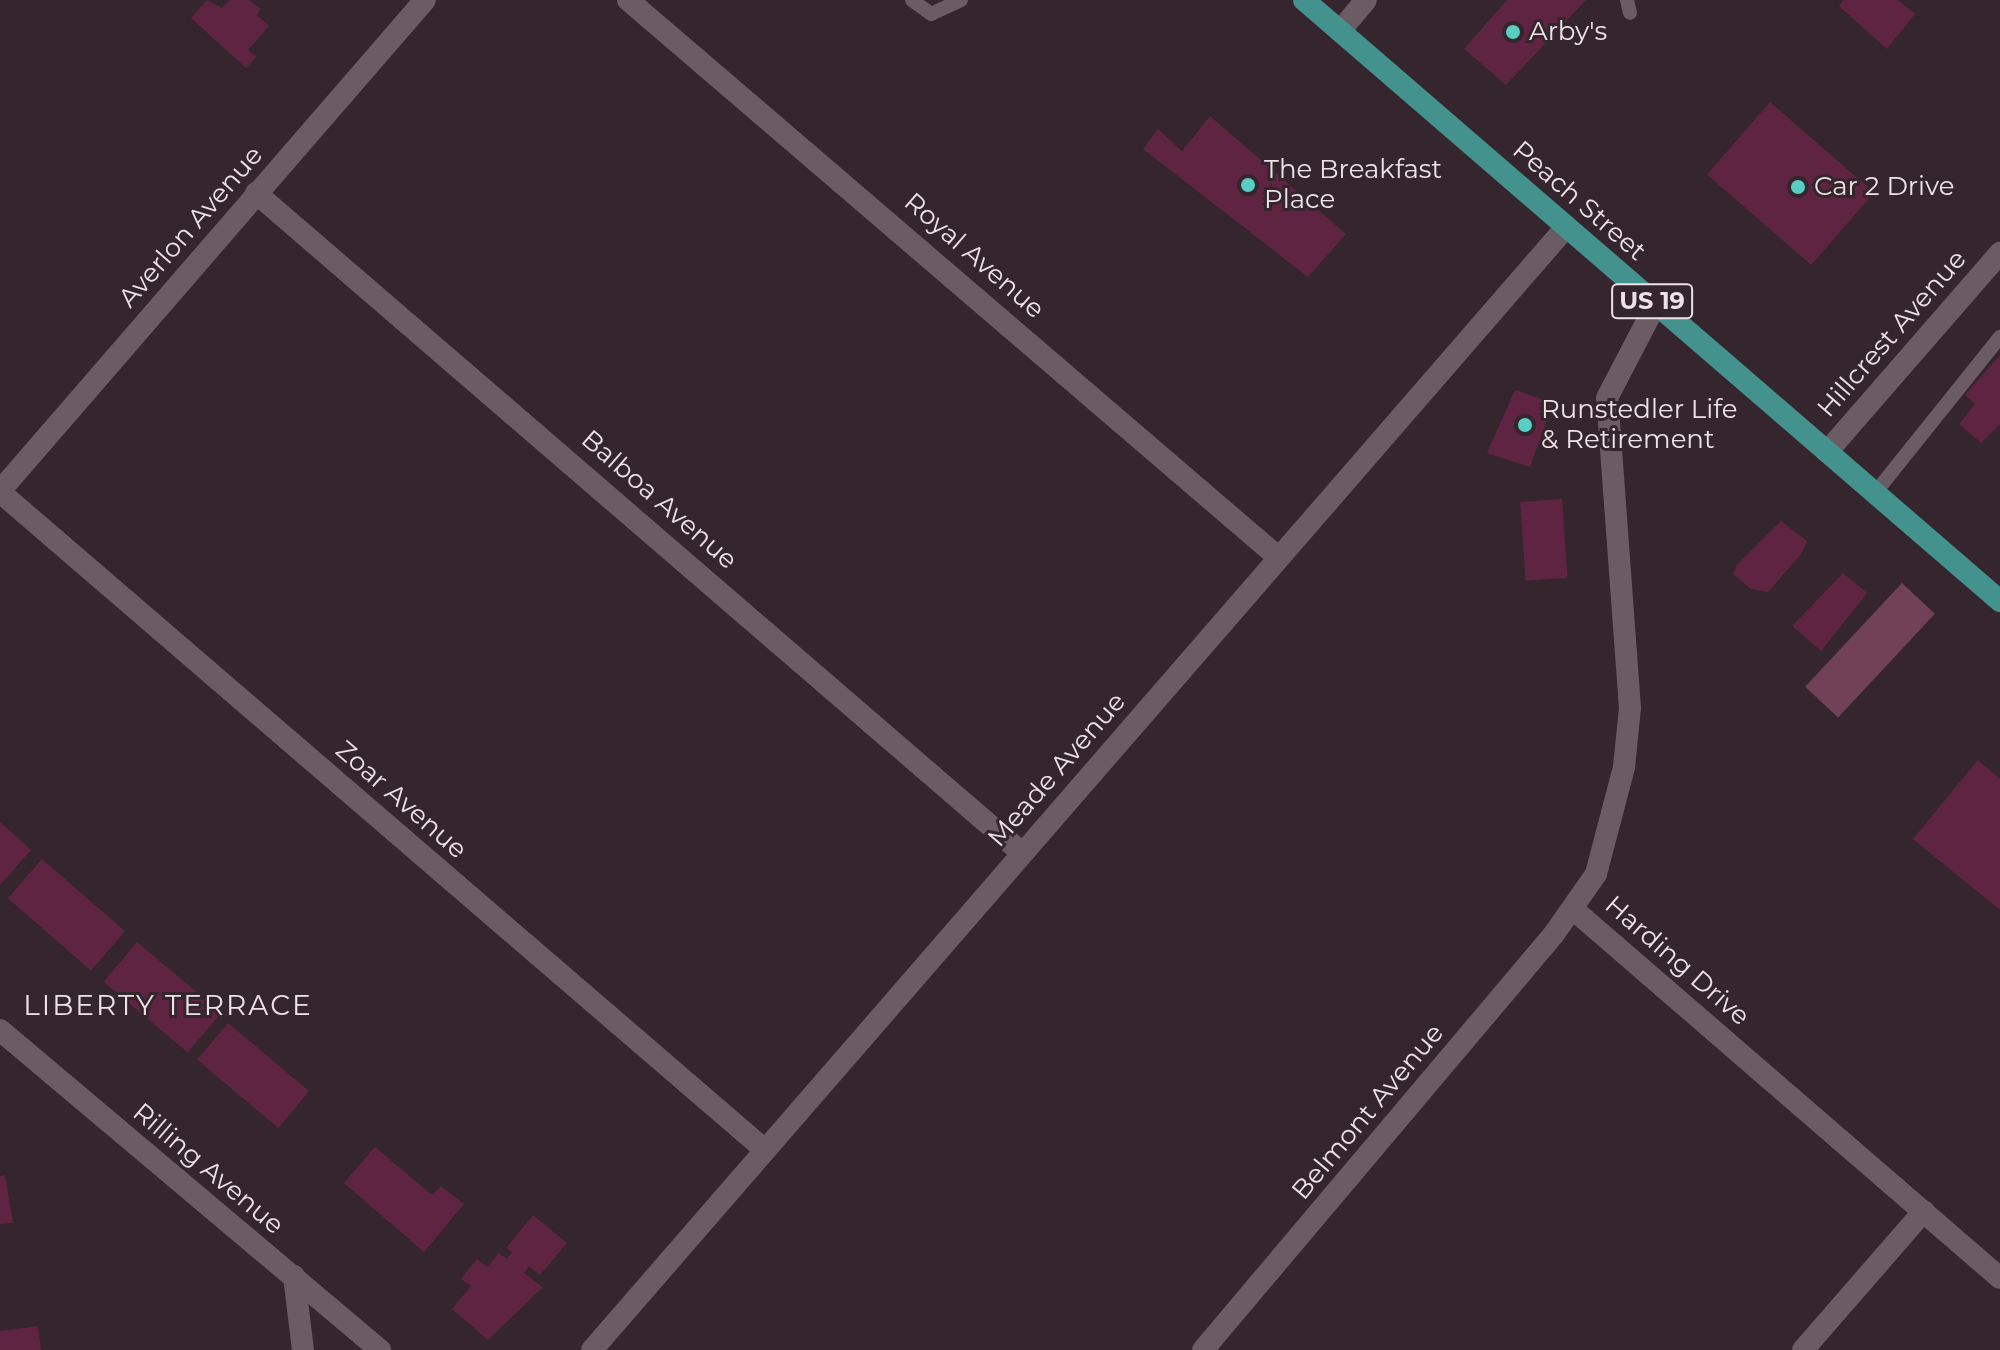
<!DOCTYPE html>
<html>
<head>
<meta charset="utf-8">
<style>
  body { margin:0 }
  #map { position:relative; width:2000px; height:1350px; overflow:hidden; background:#34262c; font-family:Montserrat,sans-serif }
  div>[style] { position:absolute }
  [style*='--x'] { left:calc(var(--x)*1px); top:calc(var(--y)*1px); width:calc(var(--w)*1px); rotate:calc(var(--a)*1deg) }
  .green>* { inset:0; background:#714157; transform-origin:0 0 }
  .building>* { inset:0; background:#5f2442; transform-origin:0 0 }
  .service>* { height:14px; margin:-7px; padding:0 7px; transform-origin:7px; border-radius:7px; background:#6b5b62 }
  .minor>* { height:22px; margin:-11px; padding:0 11px; transform-origin:11px; border-radius:11px; background:#6b5b62 }
  .primary>* { height:22px; margin:-11px; padding:0 11px; transform-origin:11px; border-radius:11px; background:#44928e }
  .dots>* { width:22px; height:22px; translate:-50% -50%; box-sizing:border-box; border:4px solid #34262c; border-radius:50% }
  span { translate:-50% -50%; white-space:nowrap; text-align:center; line-height:1.15; -webkit-text-stroke:6px #34262c; paint-order:stroke }
  .shield-label span { padding:2px 6px; background:#34262c; border:2px solid; border-radius:6px; -webkit-text-stroke-width:0 }
  .shield-label { font-size:24px; color:#ede3e7; font-weight:700 }
  .poi-label { font-size:26px; color:#ede3e7 }
  .left { translate:0 -50%; text-align:left }
  .street-label { font-size:26px; color:#ede3e7 }
  .neighbourhood-label { font-size:28px; color:#ede3e7; letter-spacing:2px }
</style>
</head>
<body>
<div id="map">
  <div class="green">
    <div style="left:1902px;top:583px;width:45px;height:142px;rotate:43deg"></div>
  </div>
  <div class="building">
    <div style="clip-path:polygon(207px 0,222px 8px,230px 0,249px 0,261px 9px,257px 15px,269px 26px,248px 50px,256px 57px,246px 68px,191px 18px)"></div>
    <div style="clip-path:polygon(1507px 0,1586px 0,1506px 85px,1464px 49px)"></div>
    <div style="clip-path:polygon(1844px 0,1898px 0,1915px 14px,1887px 49px,1839px 6px)"></div>
    <div style="left:1770px;top:102px;width:138px;height:96px;rotate:41deg"></div>
    <div style="clip-path:polygon(1210px 116px,1346px 234px,1308px 277px,1143px 149px,1158px 129px,1182px 151px)"></div>
    <div style="clip-path:polygon(2000px 355px,2000px 424px,1981px 443px,1959px 424px,1975px 404px,1965px 395px)"></div>
    <div style="clip-path:polygon(1515px 390px,1553px 403px,1530px 467px,1487px 453px)"></div>
    <div style="left:1562px;top:499px;width:79px;height:42px;rotate:86deg"></div>
    <div style="clip-path:polygon(1781px 521px,1807px 541px,1802px 553px,1768px 592px,1751px 589px,1733px 574px,1736px 566px)"></div>
    <div style="clip-path:polygon(1843px 573px,1867px 593px,1821px 651px,1792px 626px)"></div>
    <div style="clip-path:polygon(1978px 760px,2000px 779px,2000px 910px,1913px 839px)"></div>
    <div style="clip-path:polygon(0 822px,31px 850px,0 885px)"></div>
    <div style="left:42px;top:859px;width:110px;height:52px;rotate:41deg"></div>
    <div style="left:137px;top:942px;width:110px;height:52px;rotate:40deg"></div>
    <div style="left:228px;top:1023px;width:106px;height:48px;rotate:40deg"></div>
    <div style="clip-path:polygon(375px 1147px,432px 1195px,441px 1186px,464px 1204px,424px 1252px,344px 1183px)"></div>
    <div style="clip-path:polygon(5px 1175px,13px 1223px,0 1224px,0 1176px)"></div>
    <div style="clip-path:polygon(533px 1215px,567px 1243px,540px 1275px,529px 1266px,524px 1273px,543px 1287px,488px 1340px,452px 1309px,471px 1286px,461px 1279px,477px 1259px,487px 1267px,499px 1253px,507px 1259px,512px 1252px,506px 1248px)"></div>
    <div style="clip-path:polygon(38px 1326px,41px 1350px,0 1350px,0 1331px)"></div>
  </div>
  <div class="service">
    <div style="--x:912;--y:0;--w:24;--a:36"></div>
    <div style="--x:931;--y:14;--w:33;--a:-25"></div>
    <div style="--x:1627;--y:0;--w:13;--a:77"></div>
    <div style="--x:1875;--y:493;--w:200;--a:-51.3"></div>
  </div>
  <div class="minor">
    <div style="--x:628;--y:0;--w:857;--a:40.6"></div>
    <div style="--x:1340;--y:31;--w:40;--a:-50"></div>
    <div style="--x:256;--y:193;--w:1011;--a:40.75"></div>
    <div style="--x:1827;--y:452;--w:264;--a:-49"></div>
    <div style="--x:0;--y:491;--w:649;--a:-49.12"></div>
    <div style="--x:0;--y:492;--w:1009;--a:40.7"></div>
    <div style="--x:1574;--y:910;--w:563;--a:40.82"></div>
    <div style="--x:0;--y:1030;--w:497;--a:40.1"></div>
    <div style="--x:294;--y:1276;--w:75;--a:83.1"></div>
    <div style="--x:592;--y:1350;--w:1487;--a:-49.06"></div>
    <div style="--x:1203;--y:1350;--w:544;--a:-49.84"></div>
    <div style="--x:1554;--y:934;--w:73;--a:-55"></div>
    <div style="--x:1596;--y:874;--w:111;--a:-75.3"></div>
    <div style="--x:1624;--y:767;--w:59;--a:-84.2"></div>
    <div style="--x:1630;--y:708;--w:311;--a:-94.2"></div>
    <div style="--x:1607;--y:398;--w:106;--a:-62.5"></div>
    <div style="--x:1803;--y:1350;--w:184;--a:-49"></div>
  </div>
  <div class="primary">
    <div style="--x:1304;--y:0;--w:920;--a:40.81"></div>
  </div>
  <div class="dots">
    <div style="left:1513px;top:32px;background:#57cec1"></div>
    <div style="left:1248px;top:185px;background:#57cec1"></div>
    <div style="left:1798px;top:187px;background:#57cec1"></div>
    <div style="left:1525px;top:425px;background:#57cec1"></div>
  </div>
  <div class="shield-label">
    <span style="left:1652px;top:301px">US 19</span>
  </div>
  <div class="poi-label">
    <span class="left" style="left:1529px;top:32px">Arby's</span>
    <span class="left" style="left:1264px;top:185px">The Breakfast<br>Place</span>
    <span class="left" style="left:1814px;top:187px">Car 2 Drive</span>
    <span class="left" style="left:1541px;top:425px">Runstedler Life<br>&amp; Retirement</span>
  </div>
  <div class="street-label">
    <span style="left:1579px;top:201px;rotate:41deg">Peach Street</span>
    <span style="left:191px;top:227px;rotate:-49deg">Averlon Avenue</span>
    <span style="left:974px;top:256px;rotate:41deg">Royal Avenue</span>
    <span style="left:1892px;top:334px;rotate:-49deg">Hillcrest Avenue</span>
    <span style="left:659px;top:500px;rotate:41deg">Balboa Avenue</span>
    <span style="left:1057px;top:770px;rotate:-49deg">Meade Avenue</span>
    <span style="left:401px;top:800px;rotate:41deg">Zoar Avenue</span>
    <span style="left:1677px;top:961px;rotate:41deg">Harding Drive</span>
    <span style="left:1368px;top:1112px;rotate:-50deg">Belmont Avenue</span>
    <span style="left:208px;top:1169px;rotate:40deg">Rilling Avenue</span>
  </div>
  <div class="neighbourhood-label">
    <span style="left:168px;top:1005px">LIBERTY TERRACE</span>
  </div>
</div>
</body>
</html>
